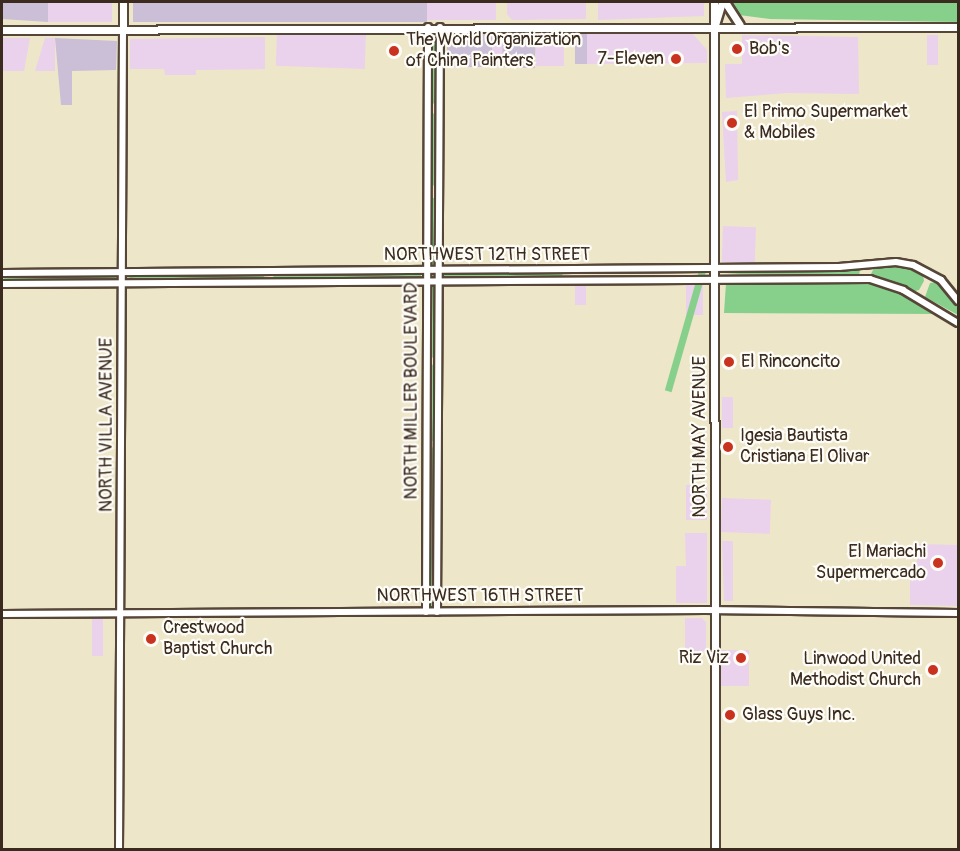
<!DOCTYPE html>
<html>
<head>
<meta charset="utf-8">
<style>
  body { margin:0 }
  #map { position:relative; width:960px; height:851px; overflow:hidden; background:#eee6c9; font-family:Pangolin,sans-serif }
  div>[style] { position:absolute }
  [style*='--x'] { left:calc(var(--x)*1px); top:calc(var(--y)*1px); width:calc(var(--w)*1px); rotate:calc(var(--a)*1deg) }
  .built>* { inset:0; background:#ead1ec; transform-origin:0 0 }
  .industrial>* { inset:0; background:#cabfd6; transform-origin:0 0 }
  .green>* { inset:0; background:#87d08c; transform-origin:0 0 }
  .roads { filter:drop-shadow(2px 0 #564638) drop-shadow(-2px 0 #564638) drop-shadow(0 2px #564638) drop-shadow(0 -2px #564638) }
  .tertiary>* { height:6px; margin:-3px; padding:0 3px; transform-origin:3px; border-radius:3px; background:#fff }
  .secondary>* { height:7px; margin:-3.5px; padding:0 3.5px; transform-origin:3.5px; border-radius:3.5px; background:#fff }
  .dots>* { width:16px; height:16px; translate:-50% -50%; box-sizing:border-box; border:3px solid #fdfcf7; border-radius:50% }
  span { translate:-50% -50%; white-space:nowrap; text-align:center; line-height:1.15; -webkit-text-stroke:4.5px #fdfcf7; paint-order:stroke }
  .poi-label { font-size:18px; color:#3b2a1e }
  .left { translate:0 -50%; text-align:left }
  .right { translate:-100% -50%; text-align:right }
  .street-label { font-size:18px; color:#3b2a1e }
  .frame { position:absolute; inset:0; border:3px solid #3b2a1e; pointer-events:none }
</style>
</head>
<body>
<div id="map">
  <div class="built">
    <div style="left:48px;top:2px;width:64px;height:20px"></div>
    <div style="left:427px;top:2px;width:69px;height:18px"></div>
    <div style="clip-path:polygon(507px 2px,586px 2px,586px 19px,512px 20px,507px 14px)"></div>
    <div style="clip-path:polygon(598px 2px,704px 2px,704px 16px,598px 20px)"></div>
    <div style="left:366px;top:33px;width:36px;height:89px;rotate:92deg"></div>
    <div style="clip-path:polygon(587px 33px,692px 33px,707px 50px,707px 63px,587px 64px)"></div>
    <div style="left:492px;top:34px;width:11px;height:33px"></div>
    <div style="left:564px;top:34px;width:32px;height:28px;rotate:90deg"></div>
    <div style="clip-path:polygon(742px 35px,858px 37px,859px 94px,787px 93px,726px 98px,725px 64px,742px 64px)"></div>
    <div style="left:927px;top:35px;width:11px;height:30px"></div>
    <div style="clip-path:polygon(265px 37px,265px 69px,196px 70px,196px 75px,165px 75px,164px 69px,130px 69px,130px 39px)"></div>
    <div style="clip-path:polygon(2px 38px,30px 38px,24px 71px,2px 71px)"></div>
    <div style="clip-path:polygon(45px 38px,55px 38px,55px 71px,35px 71px)"></div>
    <div style="clip-path:polygon(737px 111px,738px 180px,726px 182px,722px 112px)"></div>
    <div style="left:723px;top:226px;width:33px;height:36px;rotate:2deg"></div>
    <div style="left:575px;top:284px;width:11px;height:21px"></div>
    <div style="left:686px;top:285px;width:17px;height:30px"></div>
    <div style="left:722px;top:397px;width:11px;height:31px"></div>
    <div style="left:686px;top:485px;width:21px;height:35px"></div>
    <div style="left:722px;top:498px;width:49px;height:34px;rotate:2deg"></div>
    <div style="clip-path:polygon(685px 533px,707px 533px,707px 603px,676px 603px,676px 566px,686px 566px)"></div>
    <div style="clip-path:polygon(722px 541px,733px 541px,733px 601px,724px 601px)"></div>
    <div style="clip-path:polygon(917px 544px,958px 545px,958px 606px,910px 605px,910px 576px,917px 576px)"></div>
    <div style="clip-path:polygon(685px 618px,702px 618px,706px 622px,706px 651px,685px 651px)"></div>
    <div style="left:92px;top:619px;width:11px;height:37px"></div>
    <div style="left:721px;top:650px;width:28px;height:36px"></div>
  </div>
  <div class="industrial">
    <div style="clip-path:polygon(2px 2px,48px 2px,48px 22px,2px 19px)"></div>
    <div style="left:133px;top:2px;width:294px;height:20px"></div>
    <div style="left:587px;top:33px;width:31px;height:12px;rotate:90deg"></div>
    <div style="left:447px;top:34px;width:45px;height:33px"></div>
    <div style="left:503px;top:34px;width:33px;height:33px;rotate:2deg"></div>
    <div style="clip-path:polygon(55px 38px,117px 41px,116px 70px,72px 71px,72px 105px,61px 105px)"></div>
  </div>
  <div class="green">
    <div style="clip-path:polygon(728px 2px,958px 2px,958px 22px,770px 19px,739px 15px)"></div>
    <div style="clip-path:polygon(435px 33px,437px 101px,434px 104px,431px 101px,431px 36px)"></div>
    <div style="clip-path:polygon(434px 113px,437px 116px,434px 186px,431px 183px,431px 116px)"></div>
    <div style="left:434px;top:198px;width:66px;height:5px;rotate:88deg"></div>
    <div style="clip-path:polygon(901px 265px,923px 274px,924px 281px,919px 290px,912px 292px,871px 274px,874px 268px)"></div>
    <div style="clip-path:polygon(860px 269px,859px 276px,724px 274px,786px 270px)"></div>
    <div style="left:699px;top:271px;width:7px;height:124px;rotate:16deg"></div>
    <div style="clip-path:polygon(563px 272px,562px 277px,442px 276px,444px 273px)"></div>
    <div style="clip-path:polygon(421px 273px,421px 278px,273px 277px,275px 274px)"></div>
    <div style="clip-path:polygon(264px 274px,264px 279px,129px 278px,131px 276px)"></div>
    <div style="clip-path:polygon(3px 276px,114px 276px,116px 278px,4px 281px)"></div>
    <div style="clip-path:polygon(871px 282px,894px 288px,937px 314px,724px 313px,726px 283px)"></div>
    <div style="clip-path:polygon(938px 282px,958px 306px,958px 315px,925px 297px,930px 283px)"></div>
    <div style="clip-path:polygon(434px 284px,435px 356px,432px 358px,430px 287px)"></div>
    <div style="clip-path:polygon(432px 364px,435px 368px,433px 441px,429px 439px)"></div>
    <div style="clip-path:polygon(433px 447px,435px 519px,432px 522px,429px 450px)"></div>
    <div style="clip-path:polygon(432px 532px,435px 535px,434px 607px,429px 607px)"></div>
  </div>
  <div class="roads">
    <div class="tertiary">
      <div style="--x:2;--y:273;--w:837;--a:-0.41"></div>
      <div style="--x:839;--y:267;--w:57;--a:-5"></div>
      <div style="--x:896;--y:262;--w:17;--a:10"></div>
      <div style="--x:913;--y:265;--w:32;--a:28"></div>
      <div style="--x:941;--y:280;--w:27;--a:51"></div>
      <div style="--x:2;--y:284;--w:868;--a:-0.33"></div>
      <div style="--x:870;--y:279;--w:35;--a:18"></div>
      <div style="--x:903;--y:290;--w:64;--a:31"></div>
      <div style="--x:426;--y:612;--w:585;--a:-89.8"></div>
      <div style="--x:437;--y:612;--w:585;--a:-89.71"></div>
      <div style="--x:2;--y:614;--w:704;--a:-0.33"></div>
      <div style="--x:706;--y:610;--w:252;--a:0.7"></div>
      <div style="--x:119;--y:850;--w:821;--a:-89.72"></div>
    </div>
    <div class="secondary">
      <div style="--x:123;--y:2;--w:27;--a:90"></div>
      <div style="--x:714;--y:2;--w:848;--a:89.93"></div>
      <div style="--x:725;--y:2;--w:27;--a:57"></div>
      <div style="--x:715;--y:25;--w:24;--a:-73"></div>
      <div style="--x:2;--y:30;--w:956;--a:-0.18"></div>
    </div>
  </div>
  <div class="dots">
    <div style="left:737px;top:49px;background:#c8321e"></div>
    <div style="left:394px;top:51px;background:#c8321e"></div>
    <div style="left:676px;top:59px;background:#c8321e"></div>
    <div style="left:732px;top:123px;background:#c8321e"></div>
    <div style="left:729px;top:362px;background:#c8321e"></div>
    <div style="left:728px;top:447px;background:#c8321e"></div>
    <div style="left:938px;top:563px;background:#c8321e"></div>
    <div style="left:151px;top:639px;background:#c8321e"></div>
    <div style="left:741px;top:658px;background:#c8321e"></div>
    <div style="left:933px;top:670px;background:#c8321e"></div>
    <div style="left:730px;top:715px;background:#c8321e"></div>
  </div>
  <div class="poi-label">
    <span class="left" style="left:406px;top:51px">The World Organization<br>of China Painters</span>
    <span class="left" style="left:749px;top:49px">Bob's</span>
    <span class="right" style="left:664px;top:59px">7-Eleven</span>
    <span class="left" style="left:744px;top:123px">El Primo Supermarket<br>&amp; Mobiles</span>
    <span class="left" style="left:741px;top:362px">El Rinconcito</span>
    <span class="left" style="left:740px;top:447px">Igesia Bautista<br>Cristiana El Olivar</span>
    <span class="right" style="left:926px;top:563px">El Mariachi<br>Supermercado</span>
    <span class="left" style="left:163px;top:639px">Crestwood<br>Baptist Church</span>
    <span class="right" style="left:729px;top:658px">Riz Viz</span>
    <span class="right" style="left:921px;top:670px">Linwood United<br>Methodist Church</span>
    <span class="left" style="left:742px;top:715px">Glass Guys Inc.</span>
  </div>
  <div class="street-label">
    <span style="left:487px;top:255px">NORTHWEST 12TH STREET</span>
    <span style="left:412px;top:391px;rotate:-90deg">NORTH MILLER BOULEVARD</span>
    <span style="left:107px;top:425px;rotate:-90deg">NORTH VILLA AVENUE</span>
    <span style="left:700px;top:437px;rotate:-90deg">NORTH MAY AVENUE</span>
    <span style="left:480px;top:596px">NORTHWEST 16TH STREET</span>
  </div>
  <div class="frame"></div>
</div>
</body>
</html>
